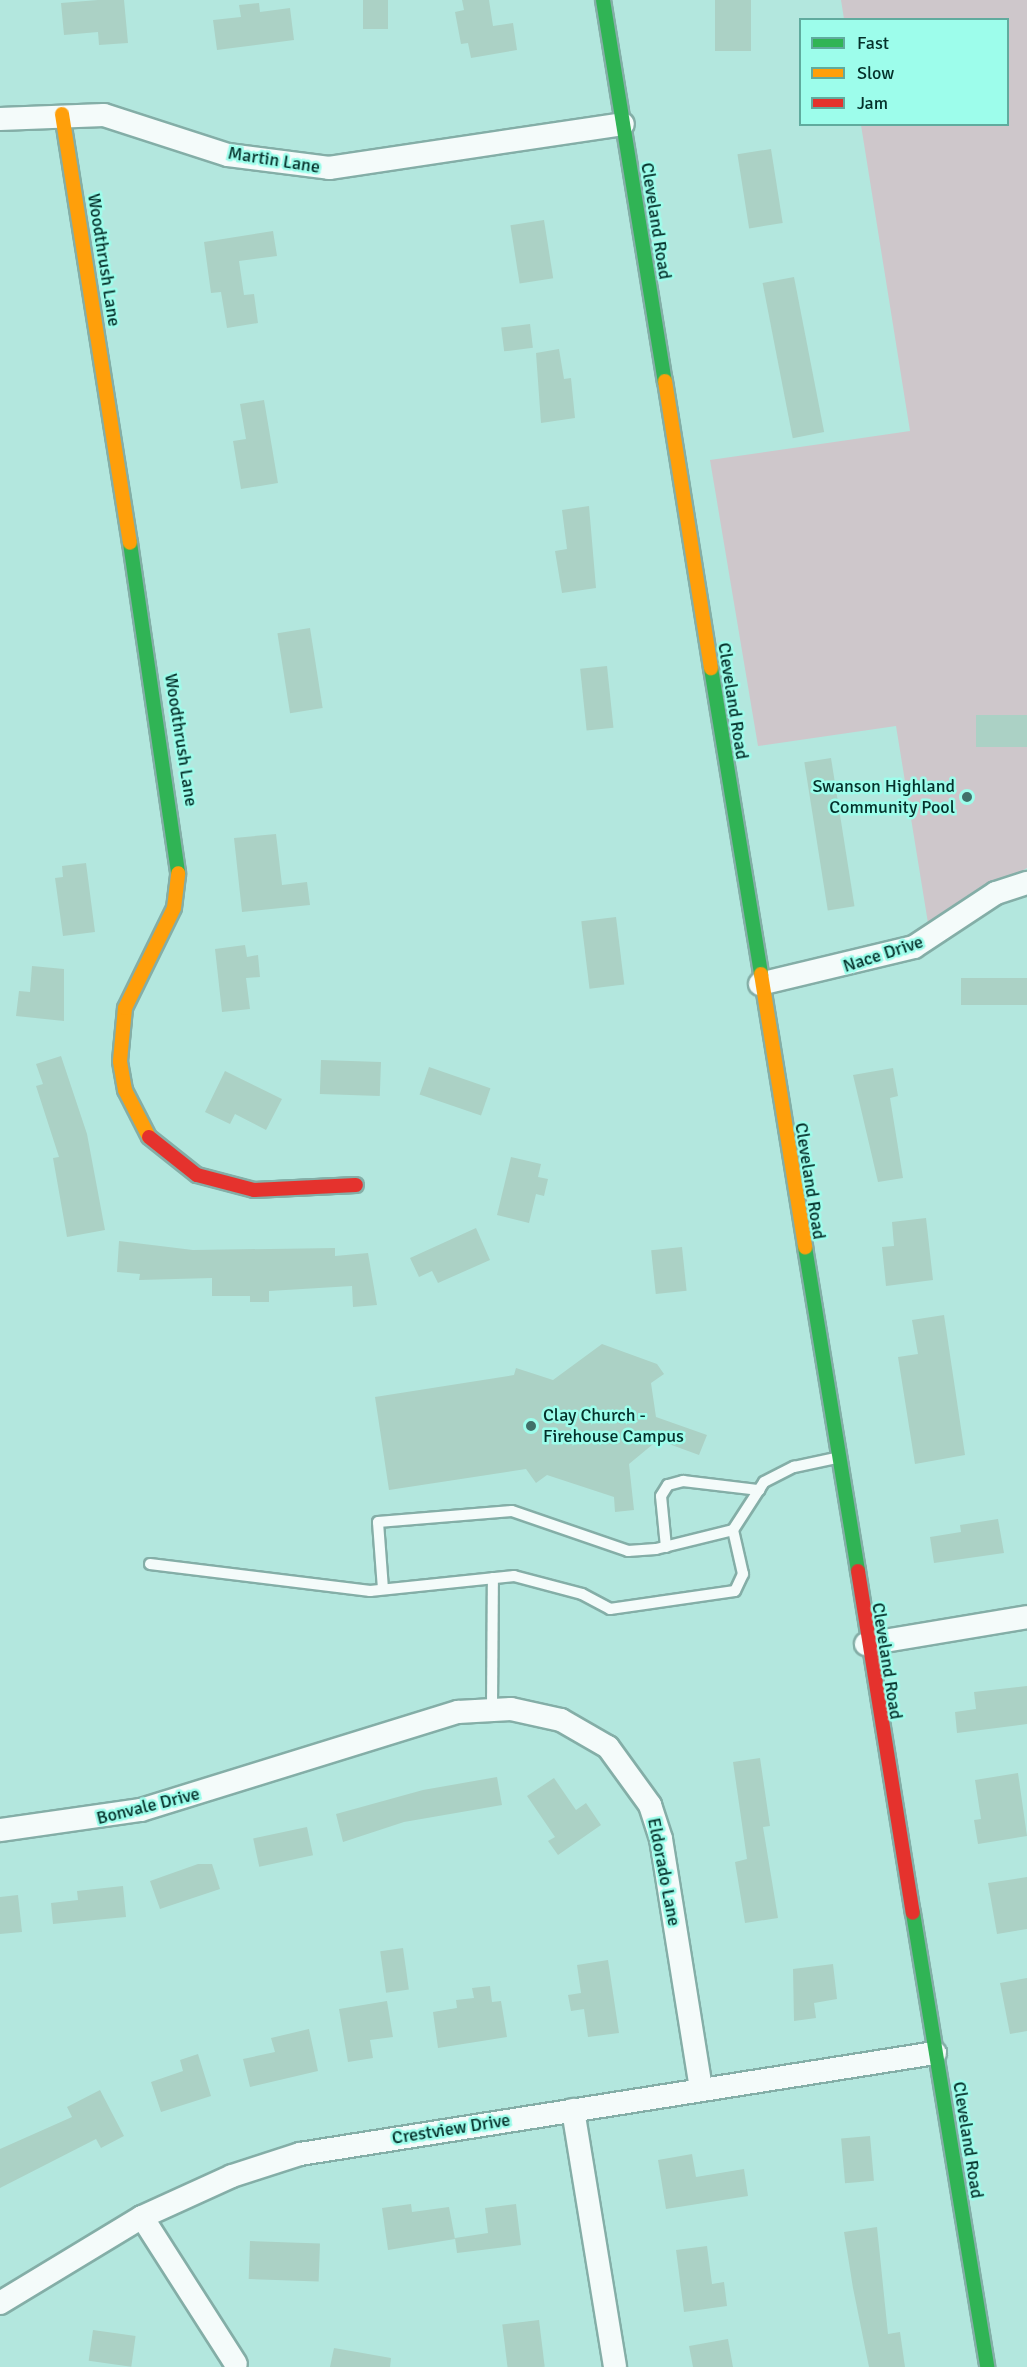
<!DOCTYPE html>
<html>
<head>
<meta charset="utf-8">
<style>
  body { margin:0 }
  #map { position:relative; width:1027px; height:2367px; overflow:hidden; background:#b3e7de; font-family:Signika,sans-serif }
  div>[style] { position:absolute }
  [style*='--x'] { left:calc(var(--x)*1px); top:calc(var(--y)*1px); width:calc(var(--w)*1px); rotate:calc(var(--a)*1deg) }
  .green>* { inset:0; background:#cec7cb }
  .building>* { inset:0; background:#abd1c5; transform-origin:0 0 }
  .roads { filter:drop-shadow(2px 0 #84aea7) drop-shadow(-2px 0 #84aea7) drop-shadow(0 2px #84aea7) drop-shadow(0 -2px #84aea7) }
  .lane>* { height:10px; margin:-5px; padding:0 5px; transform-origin:5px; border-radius:5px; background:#f4fbfa }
  .street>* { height:22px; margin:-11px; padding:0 11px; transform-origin:11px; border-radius:11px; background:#f4fbfa }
  .fast>* { height:14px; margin:-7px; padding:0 7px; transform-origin:7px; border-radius:7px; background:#30b455 }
  .slow>* { height:14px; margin:-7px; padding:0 7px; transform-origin:7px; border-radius:7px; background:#ff9f0a }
  .jam>* { height:14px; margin:-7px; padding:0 7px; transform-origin:7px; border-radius:7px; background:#e5322d }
  .dots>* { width:16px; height:16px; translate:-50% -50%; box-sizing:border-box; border:3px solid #9dfdeb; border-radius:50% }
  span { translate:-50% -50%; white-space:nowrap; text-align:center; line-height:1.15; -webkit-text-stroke:5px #9dfdeb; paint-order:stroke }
  .street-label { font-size:18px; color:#04302a }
  .poi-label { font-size:18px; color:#04302a }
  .right { translate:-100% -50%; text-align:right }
  .left { translate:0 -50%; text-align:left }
  .legend { position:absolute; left:799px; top:18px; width:210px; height:108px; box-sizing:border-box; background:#9dfdeb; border:2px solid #60ab9e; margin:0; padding:8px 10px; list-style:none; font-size:18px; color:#04302a }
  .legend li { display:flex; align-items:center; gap:12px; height:30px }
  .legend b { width:30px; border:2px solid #60ab9e }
</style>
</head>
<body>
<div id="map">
  <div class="green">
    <div style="clip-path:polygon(841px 0,1027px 0,1027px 868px,928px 923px,896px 726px,758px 746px,710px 460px,910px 431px,861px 125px,1008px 124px,1008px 20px,844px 19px)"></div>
  </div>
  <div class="building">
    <div style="clip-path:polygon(98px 0,124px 0,128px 43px,99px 45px,98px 32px,64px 35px,61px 3px)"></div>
    <div style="left:363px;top:0;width:25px;height:29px"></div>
    <div style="clip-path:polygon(462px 0,489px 0,493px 26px,513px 23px,517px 50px,471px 58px,468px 43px,461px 44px,455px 12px,464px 10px)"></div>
    <div style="left:715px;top:0;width:36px;height:51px"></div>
    <div style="clip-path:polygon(259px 3px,260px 12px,290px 8px,294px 40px,217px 50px,213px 20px,241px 17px,239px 5px)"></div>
    <div style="left:771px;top:149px;width:75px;height:34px;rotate:81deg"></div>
    <div style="left:544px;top:220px;width:59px;height:34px;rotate:81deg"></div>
    <div style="clip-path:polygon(273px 231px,277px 256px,239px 261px,244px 295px,254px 294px,258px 323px,227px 328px,221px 292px,211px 293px,204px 242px)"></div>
    <div style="left:794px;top:277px;width:158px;height:32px;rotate:79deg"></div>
    <div style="left:530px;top:324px;width:24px;height:29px;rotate:83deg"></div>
    <div style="clip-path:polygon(559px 349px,564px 379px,571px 378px,575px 418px,541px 423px,536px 353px)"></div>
    <div style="clip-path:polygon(264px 400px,278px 483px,241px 489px,233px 441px,246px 439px,240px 404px)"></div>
    <div style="clip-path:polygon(589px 506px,596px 588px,562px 593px,555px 551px,567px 549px,562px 510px)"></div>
    <div style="left:310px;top:628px;width:81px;height:33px;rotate:81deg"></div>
    <div style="left:607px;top:666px;width:62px;height:27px;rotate:84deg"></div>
    <div style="left:1027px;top:715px;width:32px;height:51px;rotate:90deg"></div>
    <div style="left:831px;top:758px;width:150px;height:27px;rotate:81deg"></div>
    <div style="clip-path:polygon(276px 834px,282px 885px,307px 882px,310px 905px,242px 912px,234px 838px)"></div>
    <div style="clip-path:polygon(86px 863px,95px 932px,63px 936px,55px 878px,63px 877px,62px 866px)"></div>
    <div style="left:616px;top:917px;width:68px;height:35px;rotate:83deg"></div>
    <div style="clip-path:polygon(245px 945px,247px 957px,258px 955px,260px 977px,246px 978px,250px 1009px,222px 1012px,215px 949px)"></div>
    <div style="clip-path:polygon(32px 966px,64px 969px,64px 1021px,16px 1016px,19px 991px,30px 992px)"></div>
    <div style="left:1027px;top:978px;width:27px;height:66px;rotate:90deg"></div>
    <div style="clip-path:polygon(61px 1056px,87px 1134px,105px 1230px,67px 1237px,53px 1158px,59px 1157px,36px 1086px,43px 1084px,36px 1064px)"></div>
    <div style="left:321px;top:1060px;width:60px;height:34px;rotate:2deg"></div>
    <div style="left:429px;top:1067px;width:65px;height:29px;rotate:19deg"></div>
    <div style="clip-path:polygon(893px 1068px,898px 1096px,890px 1098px,903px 1178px,878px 1182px,853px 1075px)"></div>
    <div style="clip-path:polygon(225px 1071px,282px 1099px,266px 1130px,235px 1114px,230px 1124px,205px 1112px)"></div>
    <div style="clip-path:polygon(511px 1157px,541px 1164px,538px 1177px,548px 1179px,544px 1196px,536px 1194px,529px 1223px,497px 1215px)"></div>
    <div style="clip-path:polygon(926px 1218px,933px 1280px,886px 1286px,882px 1247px,894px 1246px,892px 1222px)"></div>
    <div style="clip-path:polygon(476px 1228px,490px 1260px,438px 1283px,432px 1271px,419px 1277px,410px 1258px)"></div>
    <div style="clip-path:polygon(119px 1241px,193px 1250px,335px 1248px,335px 1256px,368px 1253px,377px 1305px,353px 1307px,352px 1286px,269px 1291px,269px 1302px,250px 1302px,250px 1296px,212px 1296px,212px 1278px,139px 1280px,140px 1274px,117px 1272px)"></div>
    <div style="left:682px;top:1247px;width:44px;height:31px;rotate:84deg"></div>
    <div style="clip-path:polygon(944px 1315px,965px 1455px,915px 1464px,898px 1357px,918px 1354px,912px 1320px)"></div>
    <div style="clip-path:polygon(602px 1344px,657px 1364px,664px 1374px,651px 1383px,656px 1417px,707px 1435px,699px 1455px,658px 1440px,629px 1464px,634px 1510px,615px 1512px,614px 1497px,547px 1475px,536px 1483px,526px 1469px,389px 1490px,375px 1397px,514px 1375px,516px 1368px,553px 1380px)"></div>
    <div style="clip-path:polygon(998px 1519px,1004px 1553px,934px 1563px,930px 1537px,961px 1532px,960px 1525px)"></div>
    <div style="clip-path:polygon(1027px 1686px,1027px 1724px,957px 1733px,955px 1712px,976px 1709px,974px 1692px)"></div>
    <div style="clip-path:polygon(760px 1758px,770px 1826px,763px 1827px,778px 1918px,745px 1923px,735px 1862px,747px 1859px,733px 1762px)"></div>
    <div style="clip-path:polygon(1018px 1773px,1027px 1836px,978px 1844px,974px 1820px,981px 1819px,975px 1780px)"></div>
    <div style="clip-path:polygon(497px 1777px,502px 1805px,404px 1822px,343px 1842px,336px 1814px,423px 1790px)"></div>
    <div style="clip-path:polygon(554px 1778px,576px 1810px,586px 1803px,601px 1825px,558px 1855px,548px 1841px,555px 1837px,527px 1796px)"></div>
    <div style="left:307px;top:1827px;width:29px;height:55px;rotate:78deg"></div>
    <div style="clip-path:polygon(198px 1864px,212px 1864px,220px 1889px,160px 1909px,150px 1881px)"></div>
    <div style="clip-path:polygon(1027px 1877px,1027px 1929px,997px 1934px,988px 1883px)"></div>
    <div style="clip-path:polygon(123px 1886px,126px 1917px,53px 1924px,51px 1903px,78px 1900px,77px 1891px)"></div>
    <div style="clip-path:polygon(18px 1895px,22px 1932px,0 1934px,0 1897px)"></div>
    <div style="left:403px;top:1948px;width:42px;height:23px;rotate:82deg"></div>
    <div style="clip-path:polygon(608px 1960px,619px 2033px,588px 2037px,584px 2009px,571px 2011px,568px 1995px,581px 1993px,577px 1965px)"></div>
    <div style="clip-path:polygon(833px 1964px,837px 1999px,814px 2003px,816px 2018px,794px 2021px,793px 1969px)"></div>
    <div style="clip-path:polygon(1027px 1978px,1027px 2031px,1010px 2034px,1000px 1983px)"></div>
    <div style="clip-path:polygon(490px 1986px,492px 2002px,501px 2001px,507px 2037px,438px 2048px,433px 2012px,457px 2008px,456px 2000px,474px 1998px,472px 1988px)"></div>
    <div style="clip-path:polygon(387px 2001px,393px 2037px,370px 2040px,373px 2058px,348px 2062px,339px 2009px)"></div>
    <div style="clip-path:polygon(309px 2029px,318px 2071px,250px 2087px,243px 2059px,275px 2052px,271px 2038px)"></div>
    <div style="clip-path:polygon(198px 2054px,211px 2096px,161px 2112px,151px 2082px,183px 2071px,180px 2060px)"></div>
    <div style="clip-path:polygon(100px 2090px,124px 2136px,101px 2148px,96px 2139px,0 2188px,0 2149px,72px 2117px,67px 2107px)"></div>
    <div style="left:870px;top:2136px;width:45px;height:29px;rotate:85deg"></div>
    <div style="clip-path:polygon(692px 2154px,696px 2177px,744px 2169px,748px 2196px,666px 2209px,658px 2160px)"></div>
    <div style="clip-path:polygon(411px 2204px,412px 2212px,449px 2207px,455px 2239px,388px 2250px,382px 2208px)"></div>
    <div style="clip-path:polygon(516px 2204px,521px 2245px,457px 2253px,455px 2238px,488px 2233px,485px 2208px)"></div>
    <div style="clip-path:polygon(877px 2227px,888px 2334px,900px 2332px,905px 2367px,869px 2367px,853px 2288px,844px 2232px)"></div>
    <div style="left:250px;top:2241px;width:70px;height:38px;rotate:2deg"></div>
    <div style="clip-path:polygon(707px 2246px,712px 2284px,724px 2282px,727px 2306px,684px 2312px,676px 2250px)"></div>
    <div style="left:539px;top:2320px;width:47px;height:37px;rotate:83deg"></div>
    <div style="left:93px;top:2330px;width:43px;height:31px;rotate:8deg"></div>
    <div style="clip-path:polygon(728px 2339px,733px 2367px,693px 2367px,689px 2346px)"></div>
    <div style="clip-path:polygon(334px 2348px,391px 2358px,390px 2367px,330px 2367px)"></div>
  </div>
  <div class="roads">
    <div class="lane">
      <div style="--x:666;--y:1547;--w:51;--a:-95.6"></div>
      <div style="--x:661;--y:1496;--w:13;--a:-58"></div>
      <div style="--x:668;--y:1485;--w:16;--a:-15"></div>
      <div style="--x:683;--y:1481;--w:77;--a:6.8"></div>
      <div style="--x:150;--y:1564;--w:222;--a:7"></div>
      <div style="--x:370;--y:1591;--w:145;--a:-5.9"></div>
      <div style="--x:514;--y:1576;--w:70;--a:14.8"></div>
      <div style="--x:582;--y:1594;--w:32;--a:28"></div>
      <div style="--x:610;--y:1609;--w:126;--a:-8.2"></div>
      <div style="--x:735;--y:1591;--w:19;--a:-65"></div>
      <div style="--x:743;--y:1574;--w:45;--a:-102.8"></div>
      <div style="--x:383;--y:1589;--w:67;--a:-94.3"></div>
      <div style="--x:378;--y:1522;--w:134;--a:-4.7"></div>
      <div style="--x:512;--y:1511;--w:123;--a:19"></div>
      <div style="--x:628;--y:1551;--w:28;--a:-4"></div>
      <div style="--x:656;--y:1549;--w:79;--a:-13.9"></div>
      <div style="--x:733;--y:1530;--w:57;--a:-57.1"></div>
      <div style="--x:764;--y:1482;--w:34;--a:-27"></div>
      <div style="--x:794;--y:1467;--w:43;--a:-12.1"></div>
      <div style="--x:492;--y:1708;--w:130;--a:-89.6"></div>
    </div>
    <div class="street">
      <div style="--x:0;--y:119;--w:104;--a:-2.2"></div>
      <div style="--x:104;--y:115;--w:130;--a:17.9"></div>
      <div style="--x:228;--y:155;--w:102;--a:7.3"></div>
      <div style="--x:329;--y:168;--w:297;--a:-8.5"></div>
      <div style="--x:760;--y:984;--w:158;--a:-13.5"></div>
      <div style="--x:914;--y:947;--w:98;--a:-33.4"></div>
      <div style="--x:996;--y:893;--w:33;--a:-18"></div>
      <div style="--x:866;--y:1644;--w:163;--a:-9.5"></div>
      <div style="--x:0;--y:1830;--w:142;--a:-8.1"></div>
      <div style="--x:141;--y:1810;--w:332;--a:-17.2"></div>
      <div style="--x:458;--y:1712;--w:53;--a:-3.2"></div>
      <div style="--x:511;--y:1709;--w:51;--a:12.4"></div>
      <div style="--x:561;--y:1720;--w:54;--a:29.9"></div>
      <div style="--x:608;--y:1747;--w:72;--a:54.1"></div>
      <div style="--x:650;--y:1805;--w:36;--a:72"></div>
      <div style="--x:661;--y:1839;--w:254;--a:80.9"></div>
      <div style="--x:573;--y:2110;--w:260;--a:80.7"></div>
      <div style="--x:142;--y:2217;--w:174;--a:57.4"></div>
      <div style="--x:0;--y:2303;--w:166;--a:-31.2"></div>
      <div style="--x:142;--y:2217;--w:99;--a:-24.5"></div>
      <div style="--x:232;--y:2176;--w:71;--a:-17.9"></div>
      <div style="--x:300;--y:2154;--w:643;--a:-9.04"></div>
    </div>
    <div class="fast">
      <div style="--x:603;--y:0;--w:386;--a:80.8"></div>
      <div style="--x:130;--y:543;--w:333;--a:81.7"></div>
      <div style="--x:711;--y:668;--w:310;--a:80.7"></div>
      <div style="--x:805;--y:1247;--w:328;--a:80.7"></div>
      <div style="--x:913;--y:1913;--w:460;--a:80.7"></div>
    </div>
    <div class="slow">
      <div style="--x:62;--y:114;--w:434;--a:81"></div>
      <div style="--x:665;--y:381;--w:291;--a:80.9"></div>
      <div style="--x:761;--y:974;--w:277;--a:80.8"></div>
      <div style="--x:149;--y:1137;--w:53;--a:-117.1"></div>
      <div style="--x:125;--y:1090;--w:29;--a:-100"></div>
      <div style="--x:120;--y:1061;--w:53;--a:-84.6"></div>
      <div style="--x:125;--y:1008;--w:111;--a:-63.9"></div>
      <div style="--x:174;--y:908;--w:35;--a:-83"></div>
    </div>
    <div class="jam">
      <div style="--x:149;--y:1137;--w:61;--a:38.4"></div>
      <div style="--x:197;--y:1175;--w:59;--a:14.7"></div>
      <div style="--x:254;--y:1190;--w:102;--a:-2.8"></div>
      <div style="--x:858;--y:1571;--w:346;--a:80.9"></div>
    </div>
  </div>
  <div class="dots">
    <div style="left:967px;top:797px;background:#417069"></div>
    <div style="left:531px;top:1426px;background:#417069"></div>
  </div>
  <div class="street-label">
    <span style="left:274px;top:160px;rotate:9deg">Martin Lane</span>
    <span style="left:656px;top:221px;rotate:81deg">Cleveland Road</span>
    <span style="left:104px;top:260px;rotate:81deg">Woodthrush Lane</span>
    <span style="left:733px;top:701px;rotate:81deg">Cleveland Road</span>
    <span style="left:181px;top:740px;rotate:81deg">Woodthrush Lane</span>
    <span style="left:883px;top:954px;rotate:-18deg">Nace Drive</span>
    <span style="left:810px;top:1181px;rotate:81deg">Cleveland Road</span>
    <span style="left:887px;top:1661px;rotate:81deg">Cleveland Road</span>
    <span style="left:148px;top:1806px;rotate:-14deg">Bonvale Drive</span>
    <span style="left:664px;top:1872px;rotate:79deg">Eldorado Lane</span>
    <span style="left:451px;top:2129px;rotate:-9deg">Crestview Drive</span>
    <span style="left:968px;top:2140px;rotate:81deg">Cleveland Road</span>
  </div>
  <div class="poi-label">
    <span class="right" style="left:955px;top:797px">Swanson Highland<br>Community Pool</span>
    <span class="left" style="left:543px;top:1426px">Clay Church -<br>Firehouse Campus</span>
  </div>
  <ul class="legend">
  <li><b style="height:8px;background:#30b455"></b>Fast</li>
  <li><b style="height:8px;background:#ff9f0a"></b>Slow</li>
  <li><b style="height:8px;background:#e5322d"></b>Jam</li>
  </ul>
</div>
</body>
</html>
